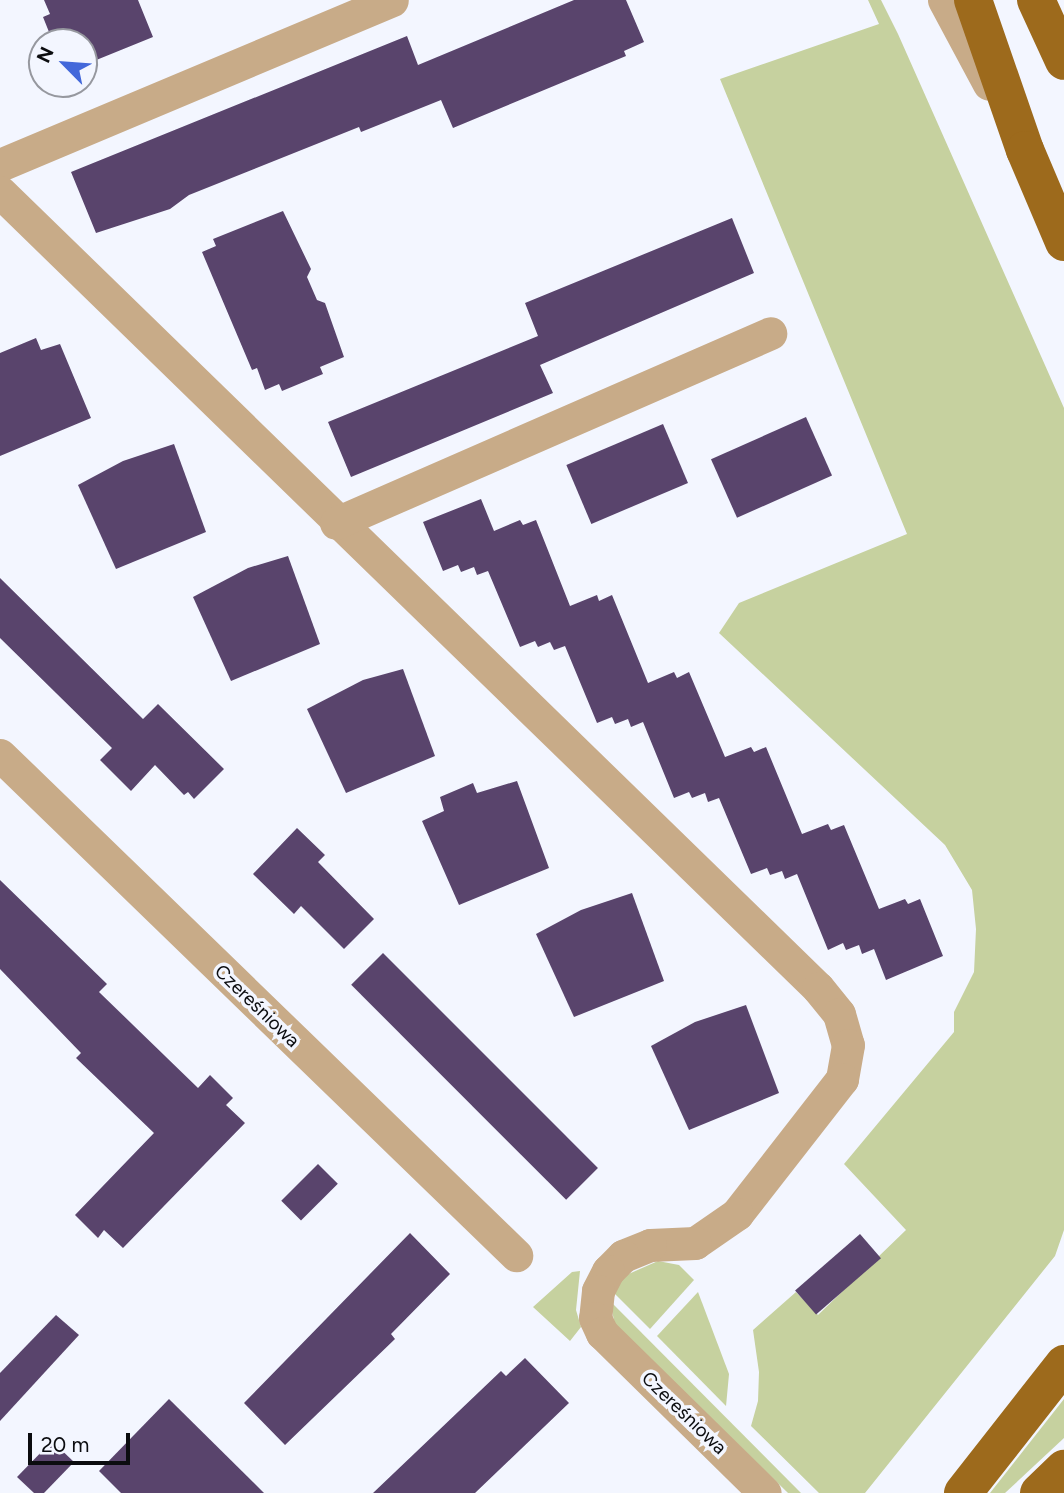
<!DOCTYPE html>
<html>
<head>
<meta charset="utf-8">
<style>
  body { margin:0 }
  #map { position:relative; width:1064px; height:1493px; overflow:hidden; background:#f3f6ff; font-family:Figtree,sans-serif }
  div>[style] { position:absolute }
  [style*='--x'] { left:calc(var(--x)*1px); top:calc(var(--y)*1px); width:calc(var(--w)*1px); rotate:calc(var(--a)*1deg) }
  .green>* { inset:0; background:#c6d19f }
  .building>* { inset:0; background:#59446c; transform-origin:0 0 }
  .minor>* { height:33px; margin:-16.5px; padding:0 16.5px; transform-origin:16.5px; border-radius:16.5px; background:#c8ab88 }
  .major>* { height:38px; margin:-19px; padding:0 19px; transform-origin:19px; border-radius:19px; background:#9d6a1c }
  span { translate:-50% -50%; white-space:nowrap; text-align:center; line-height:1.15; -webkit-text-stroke:7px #f3f6ff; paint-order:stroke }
  .street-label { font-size:19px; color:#0b0c0f }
  .north { position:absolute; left:28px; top:28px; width:70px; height:70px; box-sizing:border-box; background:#f3f6ff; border:2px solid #96989f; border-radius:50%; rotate:295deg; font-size:19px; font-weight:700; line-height:28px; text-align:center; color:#0b0c0f }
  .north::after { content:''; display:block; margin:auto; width:24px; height:32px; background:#4368da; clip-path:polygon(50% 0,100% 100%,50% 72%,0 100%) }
  .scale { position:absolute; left:28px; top:1433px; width:102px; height:32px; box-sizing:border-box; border:4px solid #0b0c0f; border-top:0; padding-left:9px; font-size:21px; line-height:24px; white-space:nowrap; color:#0b0c0f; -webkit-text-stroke:5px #f3f6ff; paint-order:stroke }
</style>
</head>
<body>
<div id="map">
  <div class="green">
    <div style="clip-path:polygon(868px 0,881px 0,898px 34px,1064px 408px,1064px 1230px,1055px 1256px,865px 1493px,819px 1493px,751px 1426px,758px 1401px,759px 1372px,753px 1330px,796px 1292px,818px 1315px,906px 1230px,844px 1164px,954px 1032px,954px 1012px,974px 972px,976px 929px,972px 890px,945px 845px,719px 633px,739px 603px,907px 534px,720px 79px,879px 24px)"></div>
    <div style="clip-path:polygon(658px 1261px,679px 1265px,694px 1280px,650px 1329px,611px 1290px,615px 1280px)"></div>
    <div style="clip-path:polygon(580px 1271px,576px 1310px,581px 1327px,570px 1341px,533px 1307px,572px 1272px)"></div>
    <div style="clip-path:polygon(698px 1292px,729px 1374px,726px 1406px,657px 1336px)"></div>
    <div style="clip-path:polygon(610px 1301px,801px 1493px,788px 1493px,615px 1325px)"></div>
    <div style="clip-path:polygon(1064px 1399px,1064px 1438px,1005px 1493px,990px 1493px)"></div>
  </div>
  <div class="building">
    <div style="clip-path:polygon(44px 0,138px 0,153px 37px,84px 65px,84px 42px,53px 42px,43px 17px,50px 14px)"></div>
    <div style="clip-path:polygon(574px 0,626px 0,644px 42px,624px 51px,626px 56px,453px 128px,441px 100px,361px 132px,359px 127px,189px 195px,170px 209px,96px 233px,71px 172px,407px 36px,418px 65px)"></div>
    <div style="clip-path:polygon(283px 211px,311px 269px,307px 277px,317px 300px,325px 303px,344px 357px,320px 367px,323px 374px,282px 391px,279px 384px,265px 390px,257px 368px,252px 370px,202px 252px,216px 246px,213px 239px)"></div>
    <div style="clip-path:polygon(732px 218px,754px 273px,540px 365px,553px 393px,351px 477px,328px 422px,538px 336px,525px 303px)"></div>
    <div style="clip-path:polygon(36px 338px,41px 350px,60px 344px,91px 418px,0 456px,0 353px)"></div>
    <div style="left:806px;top:417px;width:64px;height:104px;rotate:66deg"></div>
    <div style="left:663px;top:424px;width:64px;height:105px;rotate:67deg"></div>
    <div style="clip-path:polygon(174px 444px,206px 532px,116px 569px,78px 485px,123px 461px)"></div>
    <div style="clip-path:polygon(481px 499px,494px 531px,520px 520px,523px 525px,536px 520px,570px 606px,597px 595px,599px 601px,612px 595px,648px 683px,674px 672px,677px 678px,689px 672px,725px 757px,751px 747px,754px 752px,766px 747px,802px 834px,828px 824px,831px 830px,844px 825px,879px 909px,905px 899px,908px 904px,920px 899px,943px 956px,886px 980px,874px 949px,862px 954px,859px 945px,846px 950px,843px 943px,828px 950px,797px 874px,785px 879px,782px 871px,770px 875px,767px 868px,751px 874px,719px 798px,708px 802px,705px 793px,692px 798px,689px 792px,674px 798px,643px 722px,631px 727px,628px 719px,615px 724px,612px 717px,597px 723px,565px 646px,554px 650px,550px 642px,538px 647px,535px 641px,520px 647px,488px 571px,477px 575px,474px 567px,461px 572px,458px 565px,443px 571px,423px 522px)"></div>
    <div style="clip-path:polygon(288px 556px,320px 644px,231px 681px,193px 597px,248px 568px)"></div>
    <div style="clip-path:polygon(0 578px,143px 719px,158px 704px,224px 769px,194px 799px,188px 792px,184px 795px,155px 765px,131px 791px,100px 760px,112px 748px,0 638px)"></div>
    <div style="clip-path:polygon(403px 669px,435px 756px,346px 793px,307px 709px,363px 680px)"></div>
    <div style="clip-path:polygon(517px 781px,549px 868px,459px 905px,422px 821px,444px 811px,440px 797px,473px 783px,477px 793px)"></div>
    <div style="clip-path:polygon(297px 828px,325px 855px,318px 862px,374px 919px,344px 949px,301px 906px,294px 914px,253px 874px)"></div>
    <div style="clip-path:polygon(0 880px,107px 984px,99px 992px,198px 1088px,210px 1075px,233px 1098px,226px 1105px,245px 1123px,123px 1248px,104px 1230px,98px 1238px,75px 1215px,154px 1133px,76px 1058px,81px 1053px,0 969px)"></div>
    <div style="clip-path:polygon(632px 893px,664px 981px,574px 1017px,536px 934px,581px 910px)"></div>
    <div style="left:383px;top:953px;width:304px;height:45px;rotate:45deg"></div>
    <div style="clip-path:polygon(746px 1005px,779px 1093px,689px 1130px,651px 1046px,695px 1022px)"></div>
    <div style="left:318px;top:1164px;width:28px;height:52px;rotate:45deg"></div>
    <div style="clip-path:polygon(410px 1233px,450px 1274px,391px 1334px,395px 1339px,285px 1445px,244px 1403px)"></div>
    <div style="left:860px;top:1234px;width:32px;height:86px;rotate:49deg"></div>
    <div style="clip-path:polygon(56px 1315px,79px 1335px,0 1421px,0 1373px)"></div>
    <div style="clip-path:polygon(525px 1358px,569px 1403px,475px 1493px,373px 1493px,501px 1371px,506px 1376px)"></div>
    <div style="clip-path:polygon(169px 1399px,264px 1493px,121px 1493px,99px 1471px)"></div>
    <div style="clip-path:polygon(52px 1441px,74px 1462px,44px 1493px,34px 1493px,17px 1477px)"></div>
  </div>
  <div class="minor">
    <div style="--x:944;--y:0;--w:95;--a:61.8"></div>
    <div style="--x:0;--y:165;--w:425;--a:-22.8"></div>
    <div style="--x:0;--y:192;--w:1141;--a:44.22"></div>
    <div style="--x:818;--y:988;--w:33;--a:51"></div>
    <div style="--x:839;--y:1014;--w:32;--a:74"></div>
    <div style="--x:848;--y:1045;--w:35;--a:100"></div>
    <div style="--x:842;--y:1079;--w:171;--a:127.9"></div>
    <div style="--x:737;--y:1214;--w:51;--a:145.4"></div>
    <div style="--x:695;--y:1243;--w:45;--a:177.5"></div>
    <div style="--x:650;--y:1245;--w:29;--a:158"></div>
    <div style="--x:623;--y:1256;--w:21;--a:135"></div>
    <div style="--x:608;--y:1271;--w:22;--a:117"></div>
    <div style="--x:598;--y:1291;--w:27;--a:96"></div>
    <div style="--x:595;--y:1318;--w:17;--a:65"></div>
    <div style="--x:602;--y:1333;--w:228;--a:44.5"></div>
    <div style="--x:336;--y:523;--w:474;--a:-23.6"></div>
    <div style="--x:0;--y:755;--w:719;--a:44.1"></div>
  </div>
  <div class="major">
    <div style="--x:973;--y:0;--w:159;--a:70.9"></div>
    <div style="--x:1025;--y:150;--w:100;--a:67"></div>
    <div style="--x:1036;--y:0;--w:67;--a:65.3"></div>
    <div style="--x:963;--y:1493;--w:164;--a:-51.9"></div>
    <div style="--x:1039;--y:1493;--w:35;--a:-44"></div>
  </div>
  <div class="street-label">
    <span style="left:257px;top:1006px;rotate:44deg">Czereśniowa</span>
    <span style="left:684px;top:1413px;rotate:44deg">Czereśniowa</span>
  </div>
  <div class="north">N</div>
  <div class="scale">20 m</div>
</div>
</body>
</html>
